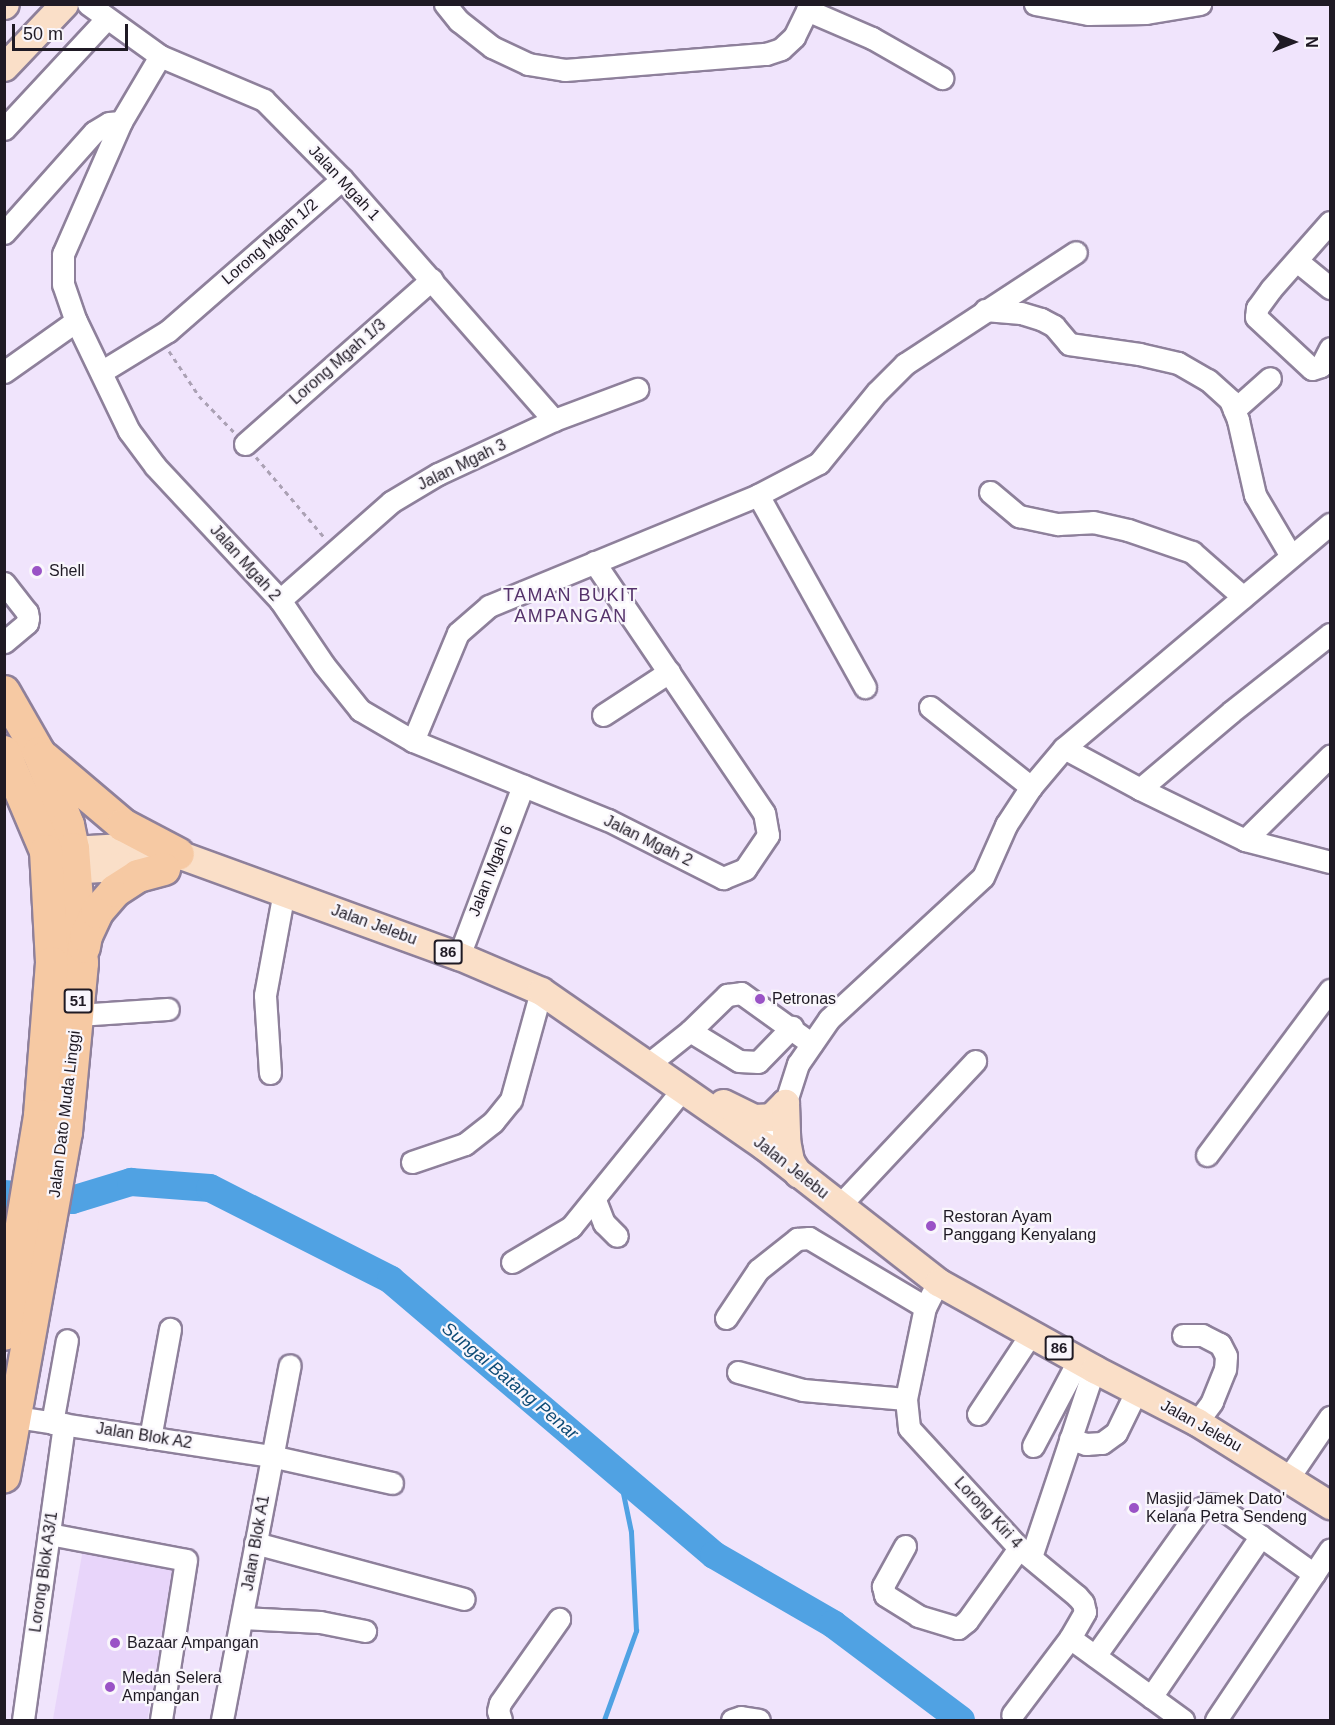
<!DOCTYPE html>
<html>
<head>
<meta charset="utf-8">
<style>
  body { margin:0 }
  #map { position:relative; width:1335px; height:1725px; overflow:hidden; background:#f0e4fc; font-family:Helvetica,sans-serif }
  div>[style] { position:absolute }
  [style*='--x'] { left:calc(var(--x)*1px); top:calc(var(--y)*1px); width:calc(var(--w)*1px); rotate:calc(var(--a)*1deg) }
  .built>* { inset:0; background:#e8d5fa; transform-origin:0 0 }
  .stream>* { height:4.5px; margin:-2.25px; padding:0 2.25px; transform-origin:2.25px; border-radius:2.25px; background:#50a2e3 }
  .river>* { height:28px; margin:-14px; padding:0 14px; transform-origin:14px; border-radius:14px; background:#50a2e3 }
  .path>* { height:3px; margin-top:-1.5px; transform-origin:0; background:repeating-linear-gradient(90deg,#aba1b4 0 4.5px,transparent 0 9px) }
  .roads { filter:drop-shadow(2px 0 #8e809b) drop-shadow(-2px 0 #8e809b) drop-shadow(0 2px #8e809b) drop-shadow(0 -2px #8e809b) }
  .minor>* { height:21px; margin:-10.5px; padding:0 10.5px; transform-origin:10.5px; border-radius:10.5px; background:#fff }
  .major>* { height:27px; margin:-13.5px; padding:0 13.5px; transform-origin:13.5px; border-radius:13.5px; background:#fadfc8 }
  .highway>* { height:32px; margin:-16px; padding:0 16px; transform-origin:16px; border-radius:16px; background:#f6c9a3 }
  .dots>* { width:16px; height:16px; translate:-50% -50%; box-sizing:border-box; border:3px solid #f9f6fc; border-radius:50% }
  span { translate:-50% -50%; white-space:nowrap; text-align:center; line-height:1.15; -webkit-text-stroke:4.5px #f9f6fc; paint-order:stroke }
  .shield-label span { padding:2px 4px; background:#f9f6fc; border:2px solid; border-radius:4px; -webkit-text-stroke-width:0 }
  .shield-label { font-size:15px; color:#1f1a24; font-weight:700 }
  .street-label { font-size:16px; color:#1f1a24 }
  .poi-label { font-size:16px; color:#1f1a24 }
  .left { translate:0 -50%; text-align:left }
  .neighbourhood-label { font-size:18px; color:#55326b; letter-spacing:1.5px }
  .water-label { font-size:18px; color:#0d4b76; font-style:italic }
  .frame { position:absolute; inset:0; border:6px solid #1f1a24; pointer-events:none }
  .north { position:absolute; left:1263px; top:12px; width:60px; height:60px; -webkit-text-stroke:4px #f9f6fc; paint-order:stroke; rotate:90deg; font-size:16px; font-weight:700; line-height:24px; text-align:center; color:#1f1a24 }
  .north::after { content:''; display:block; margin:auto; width:21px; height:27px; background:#1f1a24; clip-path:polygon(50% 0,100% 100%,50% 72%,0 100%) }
  .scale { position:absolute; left:12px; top:24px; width:116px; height:27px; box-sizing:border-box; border:3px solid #1f1a24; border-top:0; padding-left:8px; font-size:18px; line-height:21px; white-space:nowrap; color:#1f1a24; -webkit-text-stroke:4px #f9f6fc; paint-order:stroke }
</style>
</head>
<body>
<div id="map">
  <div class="built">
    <div style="left:83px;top:1549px;width:93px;height:173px;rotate:10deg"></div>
  </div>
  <div class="stream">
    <div style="--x:604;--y:1720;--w:95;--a:-70.2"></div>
    <div style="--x:636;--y:1631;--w:99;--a:-92.9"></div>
    <div style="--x:631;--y:1532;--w:59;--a:-101.7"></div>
  </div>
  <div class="river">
    <div style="--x:4;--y:1194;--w:68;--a:5"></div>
    <div style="--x:72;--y:1200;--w:62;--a:-17"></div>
    <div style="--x:131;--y:1182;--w:79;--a:4.3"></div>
    <div style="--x:210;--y:1188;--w:203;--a:26.9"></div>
    <div style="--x:391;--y:1280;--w:424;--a:40.4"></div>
    <div style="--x:714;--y:1555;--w:138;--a:30.1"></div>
    <div style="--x:833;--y:1624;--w:160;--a:36.9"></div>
  </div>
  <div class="path">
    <div style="--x:169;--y:351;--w:54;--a:56.3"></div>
    <div style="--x:199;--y:396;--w:50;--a:45.8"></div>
    <div style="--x:256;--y:457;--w:105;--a:49.6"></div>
  </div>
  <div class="roads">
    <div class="minor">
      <div style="--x:88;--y:4;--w:89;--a:35.8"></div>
      <div style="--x:160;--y:56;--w:113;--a:22.9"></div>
      <div style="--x:264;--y:100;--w:111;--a:45.4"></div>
      <div style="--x:342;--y:179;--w:321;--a:48.7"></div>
      <div style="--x:445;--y:4;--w:22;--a:51"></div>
      <div style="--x:459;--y:21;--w:42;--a:38.2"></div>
      <div style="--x:492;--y:47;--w:40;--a:25"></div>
      <div style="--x:528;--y:64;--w:37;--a:9"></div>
      <div style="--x:565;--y:70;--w:202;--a:-4.6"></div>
      <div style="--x:766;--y:54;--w:16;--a:-18"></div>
      <div style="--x:781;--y:49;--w:18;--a:-43"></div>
      <div style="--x:794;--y:37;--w:37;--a:-64"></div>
      <div style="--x:1035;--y:4;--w:54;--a:10.7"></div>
      <div style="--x:1088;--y:14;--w:58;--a:-1"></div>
      <div style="--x:1146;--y:13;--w:55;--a:-9.5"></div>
      <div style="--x:807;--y:10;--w:71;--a:23.3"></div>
      <div style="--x:872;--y:38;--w:81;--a:29.7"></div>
      <div style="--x:160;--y:56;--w:77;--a:120.6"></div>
      <div style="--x:121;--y:122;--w:144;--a:113.7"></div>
      <div style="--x:63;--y:254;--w:30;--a:90"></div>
      <div style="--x:63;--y:284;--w:39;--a:71"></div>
      <div style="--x:76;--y:321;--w:122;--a:64.3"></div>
      <div style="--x:129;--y:431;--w:44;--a:53.4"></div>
      <div style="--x:155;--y:466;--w:183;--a:47"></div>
      <div style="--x:280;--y:600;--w:78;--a:55.9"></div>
      <div style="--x:324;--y:665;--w:58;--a:51.3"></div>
      <div style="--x:360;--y:710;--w:61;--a:30.3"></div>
      <div style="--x:413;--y:741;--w:210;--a:22.1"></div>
      <div style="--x:608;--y:820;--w:129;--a:26.8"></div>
      <div style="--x:723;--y:878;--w:24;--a:-22"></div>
      <div style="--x:745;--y:869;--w:41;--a:-55.9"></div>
      <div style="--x:768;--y:835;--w:22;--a:-100"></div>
      <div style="--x:764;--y:813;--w:303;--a:-124.1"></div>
      <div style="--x:4;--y:129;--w:151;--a:-47.1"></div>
      <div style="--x:1330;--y:222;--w:89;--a:131.4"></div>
      <div style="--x:1271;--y:289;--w:24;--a:126"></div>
      <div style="--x:1257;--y:308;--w:9;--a:96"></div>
      <div style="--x:1256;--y:317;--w:76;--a:42.9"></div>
      <div style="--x:1312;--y:369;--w:9;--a:-18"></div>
      <div style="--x:1321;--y:366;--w:20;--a:-63"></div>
      <div style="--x:4;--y:233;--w:135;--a:-48.3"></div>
      <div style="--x:94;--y:132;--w:17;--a:-31"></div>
      <div style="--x:109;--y:123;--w:12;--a:-5"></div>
      <div style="--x:1297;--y:261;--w:43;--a:39.3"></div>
      <div style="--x:985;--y:310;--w:36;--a:5"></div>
      <div style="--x:1021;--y:313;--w:21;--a:17"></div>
      <div style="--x:1041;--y:319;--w:15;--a:28"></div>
      <div style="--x:1054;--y:326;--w:23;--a:50"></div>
      <div style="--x:1069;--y:344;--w:71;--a:8.1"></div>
      <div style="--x:1139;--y:354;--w:40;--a:13"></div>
      <div style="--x:1178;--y:363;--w:34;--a:30"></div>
      <div style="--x:1208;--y:380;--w:30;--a:42"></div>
      <div style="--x:1230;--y:400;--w:22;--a:68"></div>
      <div style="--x:1238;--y:420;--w:77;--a:77.2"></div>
      <div style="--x:1255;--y:495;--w:71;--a:59.5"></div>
      <div style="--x:4;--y:372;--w:88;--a:-35.3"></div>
      <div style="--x:101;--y:372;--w:79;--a:-31.5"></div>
      <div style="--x:168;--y:331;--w:231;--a:-41.1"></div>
      <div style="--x:1234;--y:410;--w:48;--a:-41.6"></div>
      <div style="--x:245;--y:444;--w:249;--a:-41.4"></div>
      <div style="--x:990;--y:492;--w:38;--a:40"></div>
      <div style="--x:1019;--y:516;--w:40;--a:12"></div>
      <div style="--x:1058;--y:524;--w:35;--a:-3"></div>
      <div style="--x:1093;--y:522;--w:36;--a:13"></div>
      <div style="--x:1128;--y:530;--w:68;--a:19"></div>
      <div style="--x:1192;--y:552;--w:68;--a:41.4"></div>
      <div style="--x:758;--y:495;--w:220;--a:60.9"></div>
      <div style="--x:4;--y:583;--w:37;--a:52"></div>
      <div style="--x:27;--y:612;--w:6;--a:81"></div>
      <div style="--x:28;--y:618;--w:5;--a:101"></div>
      <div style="--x:27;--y:623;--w:30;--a:140"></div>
      <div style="--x:280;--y:600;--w:148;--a:-41.4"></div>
      <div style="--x:391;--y:502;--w:55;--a:-30.8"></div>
      <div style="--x:438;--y:474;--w:128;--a:-25"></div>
      <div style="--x:554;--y:420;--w:89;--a:-20.5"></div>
      <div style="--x:930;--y:707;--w:129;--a:38.4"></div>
      <div style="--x:603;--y:715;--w:79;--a:-33.1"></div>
      <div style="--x:413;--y:741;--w:117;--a:-67.4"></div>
      <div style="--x:458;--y:633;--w:41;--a:-41.1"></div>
      <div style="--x:489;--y:606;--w:291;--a:-22.4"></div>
      <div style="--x:758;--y:495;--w:69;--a:-27.7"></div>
      <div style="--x:819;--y:463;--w:92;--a:-50.8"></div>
      <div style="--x:877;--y:392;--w:40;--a:-45"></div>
      <div style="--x:905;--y:364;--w:204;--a:-33.2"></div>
      <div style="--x:1064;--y:748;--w:86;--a:28.3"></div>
      <div style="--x:1140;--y:789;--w:117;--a:25.9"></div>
      <div style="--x:1245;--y:840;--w:88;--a:14.5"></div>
      <div style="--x:1140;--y:789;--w:119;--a:-40.2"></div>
      <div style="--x:1231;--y:712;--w:126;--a:-38.2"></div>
      <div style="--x:1245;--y:840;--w:120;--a:-44.7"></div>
      <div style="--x:459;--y:956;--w:182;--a:-69.4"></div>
      <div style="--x:77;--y:1015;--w:91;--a:-3.8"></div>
      <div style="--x:690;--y:1031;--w:57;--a:31.5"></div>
      <div style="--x:739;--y:1061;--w:19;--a:3"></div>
      <div style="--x:758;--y:1062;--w:49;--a:-45.8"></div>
      <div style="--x:646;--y:1066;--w:56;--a:-38.5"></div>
      <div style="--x:690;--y:1031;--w:52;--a:-44.2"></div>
      <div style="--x:727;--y:995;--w:14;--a:-8"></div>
      <div style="--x:741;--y:993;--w:87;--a:35.7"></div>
      <div style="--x:270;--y:1073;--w:78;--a:-93.7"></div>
      <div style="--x:265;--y:995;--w:106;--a:-79.6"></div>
      <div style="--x:764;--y:1146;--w:31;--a:-58"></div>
      <div style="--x:780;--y:1120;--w:59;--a:-72.2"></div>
      <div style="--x:798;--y:1064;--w:55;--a:-55.4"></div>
      <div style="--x:829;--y:1019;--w:209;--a:-42.7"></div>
      <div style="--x:983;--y:877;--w:57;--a:-66.1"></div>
      <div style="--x:1006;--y:825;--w:45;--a:-56.7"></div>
      <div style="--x:1031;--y:787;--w:51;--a:-49.8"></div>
      <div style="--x:1064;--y:748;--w:348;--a:-40.1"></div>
      <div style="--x:1207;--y:1155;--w:206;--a:-53.3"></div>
      <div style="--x:412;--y:1162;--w:56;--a:-18.8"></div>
      <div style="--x:465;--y:1144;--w:36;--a:-38"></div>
      <div style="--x:493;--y:1122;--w:28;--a:-51"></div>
      <div style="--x:511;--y:1100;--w:113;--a:-74.6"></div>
      <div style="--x:595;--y:1200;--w:25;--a:69"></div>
      <div style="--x:604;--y:1223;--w:18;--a:45"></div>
      <div style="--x:839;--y:1206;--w:199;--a:-46.8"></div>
      <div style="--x:512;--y:1262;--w:69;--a:-30.7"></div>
      <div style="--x:571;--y:1227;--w:175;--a:-51"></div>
      <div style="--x:938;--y:1282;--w:28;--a:117"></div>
      <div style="--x:925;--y:1307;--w:94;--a:101.7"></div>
      <div style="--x:906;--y:1399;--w:29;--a:84"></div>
      <div style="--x:909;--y:1428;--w:163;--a:47.5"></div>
      <div style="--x:1019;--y:1548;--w:75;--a:39.6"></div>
      <div style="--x:1077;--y:1596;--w:9;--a:49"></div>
      <div style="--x:1083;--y:1603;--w:9;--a:77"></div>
      <div style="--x:1085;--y:1612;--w:30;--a:120"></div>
      <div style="--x:1070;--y:1638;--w:96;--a:127"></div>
      <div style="--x:726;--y:1318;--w:58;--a:-56.3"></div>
      <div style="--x:758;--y:1270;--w:50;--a:-38.5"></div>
      <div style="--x:797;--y:1239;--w:12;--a:-5"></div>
      <div style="--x:809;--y:1238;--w:135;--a:30.7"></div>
      <div style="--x:1183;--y:1335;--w:19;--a:0"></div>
      <div style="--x:1202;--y:1335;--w:20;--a:27"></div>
      <div style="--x:1220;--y:1344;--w:13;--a:63"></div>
      <div style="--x:1226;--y:1356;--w:13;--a:94"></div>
      <div style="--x:1225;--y:1369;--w:35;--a:112"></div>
      <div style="--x:1212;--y:1402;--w:25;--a:127"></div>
      <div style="--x:738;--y:1372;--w:67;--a:15.5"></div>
      <div style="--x:803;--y:1390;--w:103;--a:5"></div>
      <div style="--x:978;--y:1414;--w:98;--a:-56.6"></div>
      <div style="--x:16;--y:1417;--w:258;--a:8.7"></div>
      <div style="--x:271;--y:1456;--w:124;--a:12.6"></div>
      <div style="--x:52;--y:1423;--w:84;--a:-79.8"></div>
      <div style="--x:150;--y:1438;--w:111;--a:-79.6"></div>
      <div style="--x:1070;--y:1439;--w:17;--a:17"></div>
      <div style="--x:1086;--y:1444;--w:16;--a:-4"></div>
      <div style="--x:1102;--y:1443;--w:17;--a:-36"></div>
      <div style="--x:1116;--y:1433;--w:46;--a:-64"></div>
      <div style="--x:1033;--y:1446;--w:98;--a:-62.1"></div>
      <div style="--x:1289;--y:1477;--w:73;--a:-55.7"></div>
      <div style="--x:49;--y:1534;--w:139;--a:10.7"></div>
      <div style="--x:186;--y:1560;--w:162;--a:98.9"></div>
      <div style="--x:255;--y:1543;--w:216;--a:15"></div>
      <div style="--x:905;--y:1546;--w:46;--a:118.8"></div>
      <div style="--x:883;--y:1586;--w:9;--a:77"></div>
      <div style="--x:885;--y:1595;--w:39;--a:32"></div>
      <div style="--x:918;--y:1616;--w:42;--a:16.7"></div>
      <div style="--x:958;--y:1628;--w:11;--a:-38"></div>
      <div style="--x:967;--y:1621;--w:90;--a:-54.5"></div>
      <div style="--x:1031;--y:1557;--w:198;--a:-71.5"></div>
      <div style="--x:242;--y:1618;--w:78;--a:2.9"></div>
      <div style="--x:320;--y:1622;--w:46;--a:11.3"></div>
      <div style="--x:1070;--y:1638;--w:140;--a:36"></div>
      <div style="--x:1095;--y:1656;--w:181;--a:-54.5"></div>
      <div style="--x:1200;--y:1509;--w:10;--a:-29"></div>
      <div style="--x:1209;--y:1504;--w:8;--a:7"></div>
      <div style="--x:1217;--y:1505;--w:119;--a:35.4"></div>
      <div style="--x:1151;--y:1697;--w:195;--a:-55.7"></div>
      <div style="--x:23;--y:1720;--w:299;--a:-82.1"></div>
      <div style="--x:222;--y:1720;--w:361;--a:-79.2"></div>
      <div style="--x:501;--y:1720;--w:9;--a:-108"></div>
      <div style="--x:498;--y:1711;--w:8;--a:-76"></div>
      <div style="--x:500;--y:1703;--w:103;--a:-54.9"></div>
      <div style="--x:732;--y:1720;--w:9;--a:-18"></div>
      <div style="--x:741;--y:1717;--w:18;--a:9"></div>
      <div style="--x:1216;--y:1720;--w:205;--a:-56.2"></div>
    </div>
    <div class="major">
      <div style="--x:4;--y:5;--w:1;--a:-45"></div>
      <div style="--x:4;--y:67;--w:87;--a:-46.4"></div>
      <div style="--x:54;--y:851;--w:69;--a:-3.3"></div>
      <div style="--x:123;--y:847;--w:55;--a:7.3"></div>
      <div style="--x:178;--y:854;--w:299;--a:20"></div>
      <div style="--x:459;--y:956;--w:89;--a:23.1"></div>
      <div style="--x:541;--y:991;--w:272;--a:34.8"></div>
      <div style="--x:764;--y:1146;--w:221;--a:38"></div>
      <div style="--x:938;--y:1282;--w:179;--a:29.1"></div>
      <div style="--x:1094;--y:1369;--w:116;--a:27.2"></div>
      <div style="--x:1197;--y:1422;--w:157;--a:32"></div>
      <div style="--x:53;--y:871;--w:79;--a:-3.6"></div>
      <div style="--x:132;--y:866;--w:27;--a:6"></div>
      <div style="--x:723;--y:1103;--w:34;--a:26"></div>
      <div style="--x:754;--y:1118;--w:17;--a:-3"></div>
      <div style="--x:771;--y:1117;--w:20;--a:-45"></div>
      <div style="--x:785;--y:1103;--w:37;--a:88"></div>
      <div style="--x:786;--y:1140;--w:21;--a:79"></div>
      <div style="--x:790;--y:1161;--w:15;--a:58"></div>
    </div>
    <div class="highway">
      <div style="--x:4;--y:692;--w:70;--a:60.2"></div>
      <div style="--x:39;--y:753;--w:78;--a:68.1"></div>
      <div style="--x:68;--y:825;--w:25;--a:78"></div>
      <div style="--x:73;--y:849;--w:114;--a:85.5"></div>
      <div style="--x:82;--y:963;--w:170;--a:95.4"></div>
      <div style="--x:66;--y:1132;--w:350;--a:100.2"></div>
      <div style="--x:4;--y:752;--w:108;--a:67"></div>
      <div style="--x:46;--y:851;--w:112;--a:86.9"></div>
      <div style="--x:52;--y:963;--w:153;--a:94.5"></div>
      <div style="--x:40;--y:1116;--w:221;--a:99.4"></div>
      <div style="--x:44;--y:758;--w:104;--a:40.3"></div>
      <div style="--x:123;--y:825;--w:62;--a:27.8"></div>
      <div style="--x:84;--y:947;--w:11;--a:-80"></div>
      <div style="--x:86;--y:936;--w:26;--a:-65"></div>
      <div style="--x:97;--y:912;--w:28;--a:-49"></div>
      <div style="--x:115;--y:891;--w:27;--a:-33"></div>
      <div style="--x:138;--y:876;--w:27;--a:-15"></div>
    </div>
  </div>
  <div class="dots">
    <div style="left:37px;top:571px;background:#9a53c6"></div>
    <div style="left:760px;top:999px;background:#9a53c6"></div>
    <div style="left:931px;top:1226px;background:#9a53c6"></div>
    <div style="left:1134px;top:1508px;background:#9a53c6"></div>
    <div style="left:115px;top:1643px;background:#9a53c6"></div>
    <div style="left:110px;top:1687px;background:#9a53c6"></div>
  </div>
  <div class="shield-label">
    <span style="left:448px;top:952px">86</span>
    <span style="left:78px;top:1001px">51</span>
    <span style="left:1059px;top:1348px">86</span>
  </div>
  <div class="street-label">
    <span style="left:344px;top:183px;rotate:47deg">Jalan Mgah 1</span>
    <span style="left:270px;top:242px;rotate:-41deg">Lorong Mgah 1/2</span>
    <span style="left:338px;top:362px;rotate:-41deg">Lorong Mgah 1/3</span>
    <span style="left:462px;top:465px;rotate:-26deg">Jalan Mgah 3</span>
    <span style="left:245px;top:563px;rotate:48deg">Jalan Mgah 2</span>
    <span style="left:648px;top:841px;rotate:26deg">Jalan Mgah 2</span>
    <span style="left:491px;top:871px;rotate:-69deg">Jalan Mgah 6</span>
    <span style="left:374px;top:925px;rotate:20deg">Jalan Jelebu</span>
    <span style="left:65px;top:1114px;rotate:-83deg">Jalan Dato Muda Linggi</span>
    <span style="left:791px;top:1168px;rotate:38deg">Jalan Jelebu</span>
    <span style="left:1201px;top:1426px;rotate:29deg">Jalan Jelebu</span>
    <span style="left:144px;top:1436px;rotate:9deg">Jalan Blok A2</span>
    <span style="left:988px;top:1513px;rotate:47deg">Lorong Kiri 4</span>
    <span style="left:256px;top:1543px;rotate:-80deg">Jalan Blok A1</span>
    <span style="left:44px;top:1572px;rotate:-82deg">Lorong Blok A3/1</span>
  </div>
  <div class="poi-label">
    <span class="left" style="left:49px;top:571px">Shell</span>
    <span class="left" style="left:772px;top:999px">Petronas</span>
    <span class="left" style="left:943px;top:1226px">Restoran Ayam<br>Panggang Kenyalang</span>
    <span class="left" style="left:1146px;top:1508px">Masjid Jamek Dato'<br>Kelana Petra Sendeng</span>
    <span class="left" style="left:127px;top:1643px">Bazaar Ampangan</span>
    <span class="left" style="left:122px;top:1687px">Medan Selera<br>Ampangan</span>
  </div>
  <div class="neighbourhood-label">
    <span style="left:571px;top:606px">TAMAN BUKIT<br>AMPANGAN</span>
  </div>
  <div class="water-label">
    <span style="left:510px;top:1381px;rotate:40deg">Sungai Batang Penar</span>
  </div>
  <div class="frame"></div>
  <div class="north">N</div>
  <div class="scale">50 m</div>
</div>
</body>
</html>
